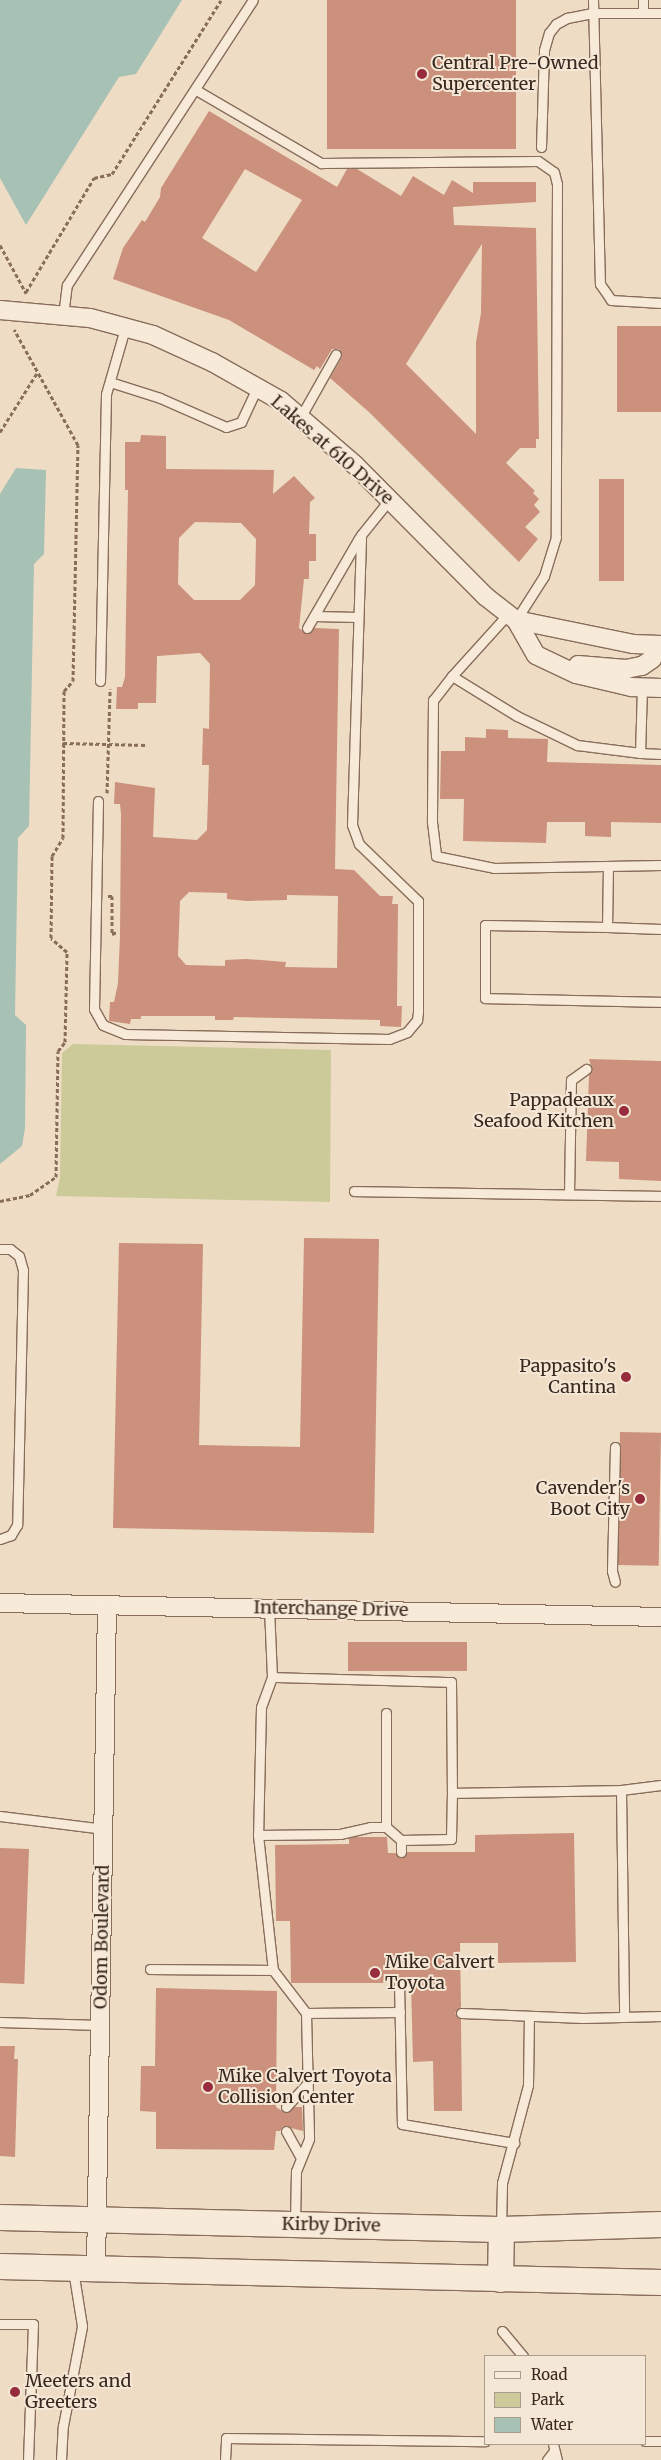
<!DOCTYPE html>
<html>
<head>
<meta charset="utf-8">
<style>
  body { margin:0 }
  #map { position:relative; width:661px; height:2460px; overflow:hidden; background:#eedcc5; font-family:Merriweather,serif }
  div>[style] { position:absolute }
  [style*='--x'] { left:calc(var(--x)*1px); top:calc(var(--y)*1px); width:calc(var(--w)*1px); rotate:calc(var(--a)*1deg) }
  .green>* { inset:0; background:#ccca99 }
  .water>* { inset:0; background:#a7c1b5 }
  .building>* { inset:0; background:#cb917c; transform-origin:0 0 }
  .path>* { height:3px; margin-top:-1.5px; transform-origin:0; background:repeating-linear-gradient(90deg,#886d5b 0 4px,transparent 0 6.5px) }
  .roads { filter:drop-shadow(1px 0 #886d5b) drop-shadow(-1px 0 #886d5b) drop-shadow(0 1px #886d5b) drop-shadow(0 -1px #886d5b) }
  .service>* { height:9px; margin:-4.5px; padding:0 4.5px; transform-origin:4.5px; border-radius:4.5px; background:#f8ead9 }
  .minor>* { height:18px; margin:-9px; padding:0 9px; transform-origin:9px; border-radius:9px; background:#f8ead9 }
  .secondary>* { height:25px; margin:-12.5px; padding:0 12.5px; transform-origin:12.5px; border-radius:12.5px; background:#f8ead9 }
  .dots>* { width:14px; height:14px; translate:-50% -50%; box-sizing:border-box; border:2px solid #f5e7d5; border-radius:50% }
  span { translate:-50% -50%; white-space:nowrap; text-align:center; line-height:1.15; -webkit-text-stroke:4px #f5e7d5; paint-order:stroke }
  .poi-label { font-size:18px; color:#39281f }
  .left { translate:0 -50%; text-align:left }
  .right { translate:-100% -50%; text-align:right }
  .street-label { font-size:18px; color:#39281f }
  .legend { position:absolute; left:484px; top:2355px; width:162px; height:90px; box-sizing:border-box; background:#f5e7d5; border:1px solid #aa9b8c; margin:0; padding:6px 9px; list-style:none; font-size:15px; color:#39281f }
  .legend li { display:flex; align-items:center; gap:10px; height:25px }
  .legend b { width:25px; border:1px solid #aa9b8c }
</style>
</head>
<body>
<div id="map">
  <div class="green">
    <div style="clip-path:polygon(73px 1044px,331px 1050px,330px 1202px,56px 1196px,60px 1177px,62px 1053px)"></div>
  </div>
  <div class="water">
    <div style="clip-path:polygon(0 0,182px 0,136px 74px,119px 77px,26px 225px,0 178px)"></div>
    <div style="clip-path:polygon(16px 468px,46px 470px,44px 554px,34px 564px,29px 826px,18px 838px,15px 1015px,26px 1025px,25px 1128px,22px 1146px,0 1164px,0 494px)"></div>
  </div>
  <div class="building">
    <div style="left:327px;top:0;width:189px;height:149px"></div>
    <div style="clip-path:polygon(evenodd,209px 111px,337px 187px,347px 169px,357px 169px,401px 196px,413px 176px,444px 195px,452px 180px,473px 193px,473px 182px,536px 182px,536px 202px,453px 207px,454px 225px,536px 228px,539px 439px,536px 439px,536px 448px,520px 448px,506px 463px,535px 491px,533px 493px,539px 499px,534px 505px,540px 512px,525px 527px,538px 539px,519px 562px,370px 413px,330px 378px,342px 357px,339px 349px,332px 349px,320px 369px,317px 366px,314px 370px,229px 320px,113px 279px,123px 248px,142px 220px,145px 222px,160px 197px,161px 188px,209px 111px,245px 169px,302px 200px,256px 272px,202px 238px,245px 169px,209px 111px,482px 244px,481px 313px,476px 342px,476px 434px,406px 364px,482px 244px)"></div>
    <div style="left:617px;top:326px;width:44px;height:86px"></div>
    <div style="clip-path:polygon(evenodd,141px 435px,166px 436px,166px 469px,274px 470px,273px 494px,294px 476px,315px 498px,310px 502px,309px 534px,316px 534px,316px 561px,309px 561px,309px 579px,304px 579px,299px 628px,307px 634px,314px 628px,339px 629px,335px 869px,354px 870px,380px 896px,393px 896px,392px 904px,398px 904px,397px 1006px,402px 1006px,401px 1027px,380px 1026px,380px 1020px,234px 1017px,233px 1020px,215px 1020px,215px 1016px,141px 1016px,141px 1019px,131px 1019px,130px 1024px,109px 1021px,110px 1002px,114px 1002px,118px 983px,120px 936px,121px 814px,120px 804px,114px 804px,115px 782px,155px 788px,153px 837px,197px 840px,207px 830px,209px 765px,202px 765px,203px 728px,209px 729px,210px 664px,200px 653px,157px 656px,156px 703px,138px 703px,138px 709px,116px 709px,117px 687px,122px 687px,125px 677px,128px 490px,125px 490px,125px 442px,140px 442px,141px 435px,195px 522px,241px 523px,256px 539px,255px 585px,240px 600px,194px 600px,178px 584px,179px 538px,195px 522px,141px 435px,189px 892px,227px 893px,227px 899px,247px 901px,287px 900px,287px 895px,338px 896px,337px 968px,285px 967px,286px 962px,246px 959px,225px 960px,225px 966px,186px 965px,178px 956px,180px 901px,189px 892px)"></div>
    <div style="left:599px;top:479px;width:25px;height:102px"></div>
    <div style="clip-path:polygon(486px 729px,508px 730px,508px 738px,548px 739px,547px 762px,661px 765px,661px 823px,611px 822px,611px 837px,585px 836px,585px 822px,547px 822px,546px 843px,463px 841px,464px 799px,440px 799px,441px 751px,465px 751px,465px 737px,486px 738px)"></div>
    <div style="clip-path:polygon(589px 1059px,661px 1061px,661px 1181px,619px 1179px,619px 1162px,586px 1161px,589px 1075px,592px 1069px)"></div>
    <div style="clip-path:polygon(304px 1238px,379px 1239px,374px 1533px,113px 1528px,119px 1243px,203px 1244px,199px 1445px,300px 1447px)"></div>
    <div style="left:620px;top:1432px;width:41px;height:133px;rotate:1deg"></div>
    <div style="left:348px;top:1642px;width:119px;height:29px"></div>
    <div style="clip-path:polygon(574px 1833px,576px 1962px,498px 1963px,498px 1943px,460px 1943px,461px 2007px,455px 2013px,461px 2019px,462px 2111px,434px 2111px,433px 2061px,413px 2062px,411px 1983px,405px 1983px,399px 1977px,393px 1983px,291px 1983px,290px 1921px,276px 1921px,275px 1845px,349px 1844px,349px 1838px,355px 1837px,387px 1837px,388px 1853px,395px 1853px,401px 1858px,407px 1852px,475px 1852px,475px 1835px)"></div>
    <div style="left:0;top:1848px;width:29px;height:135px;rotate:2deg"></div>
    <div style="clip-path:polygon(156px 1988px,277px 1991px,276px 2107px,285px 2113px,294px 2107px,302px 2107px,303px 2131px,283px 2126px,280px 2131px,276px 2131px,274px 2150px,156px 2149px,156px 2112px,140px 2111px,141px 2066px,155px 2066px)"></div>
    <div style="clip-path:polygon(0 2046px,15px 2046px,14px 2059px,18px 2059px,15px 2157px,0 2156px)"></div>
  </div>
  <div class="path">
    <div style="--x:0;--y:245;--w:55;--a:61.6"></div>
    <div style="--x:26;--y:292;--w:133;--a:-59.2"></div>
    <div style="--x:94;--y:178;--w:18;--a:-13"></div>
    <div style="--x:112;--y:174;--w:205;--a:-57.9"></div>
    <div style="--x:0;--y:432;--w:70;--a:-57.9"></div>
    <div style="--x:63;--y:743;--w:84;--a:1.4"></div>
    <div style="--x:107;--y:793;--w:104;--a:-88.3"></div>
    <div style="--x:108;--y:896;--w:4;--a:0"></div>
    <div style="--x:112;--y:896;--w:38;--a:90"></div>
    <div style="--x:112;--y:934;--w:5;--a:-22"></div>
    <div style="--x:0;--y:1201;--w:31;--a:-11"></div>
    <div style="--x:30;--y:1195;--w:32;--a:-35"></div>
    <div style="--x:56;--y:1177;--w:126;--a:-89.1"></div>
    <div style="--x:58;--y:1051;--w:11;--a:-52"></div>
    <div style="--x:65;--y:1042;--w:90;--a:-88.7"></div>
    <div style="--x:67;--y:952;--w:21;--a:-139"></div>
    <div style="--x:51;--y:938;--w:82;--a:-89.3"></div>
    <div style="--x:52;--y:856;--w:21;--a:-59"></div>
    <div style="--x:63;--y:838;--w:147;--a:-89.6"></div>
    <div style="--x:64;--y:691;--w:13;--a:-48"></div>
    <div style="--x:73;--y:681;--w:236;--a:-88.8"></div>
    <div style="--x:78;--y:445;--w:132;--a:-118.9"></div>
  </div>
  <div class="roads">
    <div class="service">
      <div style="--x:593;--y:0;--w:284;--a:88.6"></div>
      <div style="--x:600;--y:284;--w:19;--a:55"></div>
      <div style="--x:611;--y:300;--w:50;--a:3.4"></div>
      <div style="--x:643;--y:13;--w:13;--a:-90"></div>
      <div style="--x:196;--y:90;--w:145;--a:30.3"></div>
      <div style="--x:321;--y:163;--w:217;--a:-0.5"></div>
      <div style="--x:538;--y:161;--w:19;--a:35"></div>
      <div style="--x:554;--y:172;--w:12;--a:76"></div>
      <div style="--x:557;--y:184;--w:353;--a:90.2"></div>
      <div style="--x:556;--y:537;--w:41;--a:107.1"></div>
      <div style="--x:544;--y:576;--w:52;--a:122.5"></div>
      <div style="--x:541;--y:147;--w:97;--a:-88.2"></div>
      <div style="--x:544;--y:50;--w:18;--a:-74"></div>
      <div style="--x:549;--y:33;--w:11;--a:-52"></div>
      <div style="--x:556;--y:24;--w:13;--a:-29"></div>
      <div style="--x:567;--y:18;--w:26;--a:-11"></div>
      <div style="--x:593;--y:13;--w:68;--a:0"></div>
      <div style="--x:63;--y:316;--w:31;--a:-83"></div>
      <div style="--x:67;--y:285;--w:340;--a:-56.9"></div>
      <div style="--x:110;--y:382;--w:52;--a:17.7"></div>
      <div style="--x:160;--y:398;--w:72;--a:23.7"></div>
      <div style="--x:226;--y:427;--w:16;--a:-18"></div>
      <div style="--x:241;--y:422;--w:38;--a:-65"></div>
      <div style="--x:300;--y:418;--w:73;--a:-60.6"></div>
      <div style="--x:508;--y:614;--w:84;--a:132.1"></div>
      <div style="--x:452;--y:676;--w:76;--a:31.6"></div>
      <div style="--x:517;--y:716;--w:67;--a:25.8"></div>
      <div style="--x:577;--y:745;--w:64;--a:7.2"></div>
      <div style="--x:314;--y:616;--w:44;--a:1.3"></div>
      <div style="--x:307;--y:628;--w:104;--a:-60"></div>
      <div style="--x:452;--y:676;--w:31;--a:128"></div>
      <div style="--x:433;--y:700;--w:122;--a:90.5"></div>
      <div style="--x:432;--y:822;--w:34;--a:83"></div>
      <div style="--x:436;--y:856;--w:59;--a:11.7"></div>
      <div style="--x:494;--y:868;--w:167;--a:-1"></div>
      <div style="--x:100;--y:681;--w:287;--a:-88.8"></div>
      <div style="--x:106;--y:394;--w:69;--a:-73.9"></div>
      <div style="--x:642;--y:687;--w:66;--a:91.7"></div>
      <div style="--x:640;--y:753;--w:21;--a:3"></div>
      <div style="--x:98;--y:801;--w:208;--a:91.1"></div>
      <div style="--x:94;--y:1009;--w:18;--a:61"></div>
      <div style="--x:103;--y:1025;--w:24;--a:22"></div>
      <div style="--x:125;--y:1034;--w:264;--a:1.1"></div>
      <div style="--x:389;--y:1039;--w:19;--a:-21"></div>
      <div style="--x:407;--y:1032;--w:16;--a:-50"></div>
      <div style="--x:417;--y:1020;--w:8;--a:-83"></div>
      <div style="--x:418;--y:1012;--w:111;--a:-90"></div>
      <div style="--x:418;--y:901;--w:82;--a:-136"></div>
      <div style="--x:359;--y:844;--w:20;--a:-110"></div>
      <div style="--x:352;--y:825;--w:290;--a:-88.2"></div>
      <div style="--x:361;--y:535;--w:46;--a:-51.1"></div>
      <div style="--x:608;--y:866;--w:61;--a:90.9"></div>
      <div style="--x:607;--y:927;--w:54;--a:2.1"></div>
      <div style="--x:607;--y:927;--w:122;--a:-179.1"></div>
      <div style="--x:485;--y:925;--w:73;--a:90"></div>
      <div style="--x:485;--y:998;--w:176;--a:1.3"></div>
      <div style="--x:354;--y:1191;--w:307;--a:0.9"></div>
      <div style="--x:569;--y:1194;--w:114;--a:-89"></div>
      <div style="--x:571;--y:1080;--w:19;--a:-36"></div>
      <div style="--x:0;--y:1249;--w:10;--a:0"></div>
      <div style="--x:10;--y:1249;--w:11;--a:38"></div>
      <div style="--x:19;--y:1256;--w:15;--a:74"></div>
      <div style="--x:23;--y:1270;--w:255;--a:91.3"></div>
      <div style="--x:17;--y:1525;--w:12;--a:121"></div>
      <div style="--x:11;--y:1535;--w:12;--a:160"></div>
      <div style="--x:615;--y:1447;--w:124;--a:91.4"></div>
      <div style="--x:612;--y:1571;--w:11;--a:75"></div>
      <div style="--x:269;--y:1608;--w:69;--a:87.5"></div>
      <div style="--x:272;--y:1677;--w:32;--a:110"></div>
      <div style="--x:261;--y:1707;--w:128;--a:91.3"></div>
      <div style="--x:258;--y:1835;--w:136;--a:83.7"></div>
      <div style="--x:273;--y:1970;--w:54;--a:52.5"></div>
      <div style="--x:306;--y:2013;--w:126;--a:88.6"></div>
      <div style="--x:309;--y:2139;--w:35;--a:112"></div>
      <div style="--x:296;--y:2171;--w:53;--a:91.1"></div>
      <div style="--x:272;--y:1677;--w:179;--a:1.6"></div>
      <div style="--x:451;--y:1682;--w:111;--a:89.5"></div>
      <div style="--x:452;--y:1793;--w:169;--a:-1"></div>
      <div style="--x:621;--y:1790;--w:227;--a:89.2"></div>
      <div style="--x:386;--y:1713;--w:114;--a:90"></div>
      <div style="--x:621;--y:1790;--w:40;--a:-7.1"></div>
      <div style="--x:0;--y:1816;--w:105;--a:7.1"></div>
      <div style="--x:258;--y:1835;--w:82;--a:-0.7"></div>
      <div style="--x:340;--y:1834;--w:31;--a:-13"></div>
      <div style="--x:370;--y:1827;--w:16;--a:0"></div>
      <div style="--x:386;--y:1827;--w:20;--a:41"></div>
      <div style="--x:401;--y:1840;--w:50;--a:-1.1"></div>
      <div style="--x:451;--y:1839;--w:46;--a:-88.8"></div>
      <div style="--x:401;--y:1840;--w:12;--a:90"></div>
      <div style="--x:150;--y:1969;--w:123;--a:0.5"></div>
      <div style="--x:399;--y:1983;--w:141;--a:88.8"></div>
      <div style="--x:402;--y:2124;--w:114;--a:9.6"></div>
      <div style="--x:306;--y:2013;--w:94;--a:-0.6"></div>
      <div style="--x:461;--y:2013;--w:122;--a:2.3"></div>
      <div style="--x:583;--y:2018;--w:78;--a:-1.5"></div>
      <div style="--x:0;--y:2022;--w:100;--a:1.7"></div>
      <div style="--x:286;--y:2107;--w:30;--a:-48"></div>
      <div style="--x:286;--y:2131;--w:31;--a:61"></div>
      <div style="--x:501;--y:2228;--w:45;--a:-88.7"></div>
      <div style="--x:502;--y:2183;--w:101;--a:-75.1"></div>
      <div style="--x:528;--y:2085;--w:68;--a:-89.2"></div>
      <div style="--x:0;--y:2324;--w:33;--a:0"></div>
      <div style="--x:33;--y:2324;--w:136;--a:92.1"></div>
      <div style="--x:502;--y:2331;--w:33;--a:50"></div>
      <div style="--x:645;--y:2441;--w:16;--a:0"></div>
      <div style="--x:553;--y:2444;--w:16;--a:76"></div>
      <div style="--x:61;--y:2460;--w:34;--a:-87"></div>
      <div style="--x:63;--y:2426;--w:102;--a:-79.2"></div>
      <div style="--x:82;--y:2326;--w:57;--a:-99.1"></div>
      <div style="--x:225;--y:2460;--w:22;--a:-87"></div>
      <div style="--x:226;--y:2438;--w:259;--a:0.7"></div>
      <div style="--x:547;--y:2460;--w:11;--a:-52"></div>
    </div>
    <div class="minor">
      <div style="--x:0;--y:310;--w:90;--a:5.1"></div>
      <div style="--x:90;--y:318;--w:65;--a:15.1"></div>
      <div style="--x:153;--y:335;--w:65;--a:24.6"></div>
      <div style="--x:212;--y:362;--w:79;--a:29.5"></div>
      <div style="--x:281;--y:401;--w:98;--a:40.9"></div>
      <div style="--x:355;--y:465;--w:185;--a:45.2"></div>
      <div style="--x:485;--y:596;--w:39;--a:38"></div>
      <div style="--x:516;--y:620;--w:40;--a:60.3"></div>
      <div style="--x:536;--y:655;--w:44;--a:25.4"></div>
      <div style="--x:576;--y:674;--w:57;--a:13.3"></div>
      <div style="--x:631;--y:687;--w:30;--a:2"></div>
      <div style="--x:516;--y:620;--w:119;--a:11.6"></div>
      <div style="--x:633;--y:644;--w:28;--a:2"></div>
      <div style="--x:578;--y:665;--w:48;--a:4.8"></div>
      <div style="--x:626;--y:669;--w:16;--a:-11"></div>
      <div style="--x:642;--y:666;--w:12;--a:-35"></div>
      <div style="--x:652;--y:659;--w:15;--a:-67"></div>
      <div style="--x:0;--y:1603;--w:661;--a:1.21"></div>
      <div style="--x:96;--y:2268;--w:663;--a:-89.05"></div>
    </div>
    <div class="secondary">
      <div style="--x:0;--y:2217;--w:501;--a:1.37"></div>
      <div style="--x:501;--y:2229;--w:160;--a:-1.8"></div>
      <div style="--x:0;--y:2266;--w:661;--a:1.39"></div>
      <div style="--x:500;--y:2279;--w:50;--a:-88.9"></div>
    </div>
  </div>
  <div class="dots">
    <div style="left:422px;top:74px;background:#972c3d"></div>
    <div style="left:624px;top:1111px;background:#972c3d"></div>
    <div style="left:626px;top:1377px;background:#972c3d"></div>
    <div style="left:640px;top:1499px;background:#972c3d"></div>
    <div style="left:375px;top:1973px;background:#972c3d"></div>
    <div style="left:208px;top:2087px;background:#972c3d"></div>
    <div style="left:15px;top:2392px;background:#972c3d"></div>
  </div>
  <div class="poi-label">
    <span class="left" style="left:432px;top:74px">Central Pre-Owned<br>Supercenter</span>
    <span class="right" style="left:614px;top:1111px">Pappadeaux<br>Seafood Kitchen</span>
    <span class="right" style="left:616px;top:1377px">Pappasito's<br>Cantina</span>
    <span class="right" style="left:630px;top:1499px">Cavender's<br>Boot City</span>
    <span class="left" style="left:385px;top:1973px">Mike Calvert<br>Toyota</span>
    <span class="left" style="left:218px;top:2087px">Mike Calvert Toyota<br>Collision Center</span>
    <span class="left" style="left:25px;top:2392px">Meeters and<br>Greeters</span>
  </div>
  <div class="street-label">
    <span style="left:332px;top:450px;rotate:41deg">Lakes at 610 Drive</span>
    <span style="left:331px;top:1609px;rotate:1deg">Interchange Drive</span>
    <span style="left:102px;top:1937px;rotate:-89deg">Odom Boulevard</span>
    <span style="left:331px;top:2225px;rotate:1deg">Kirby Drive</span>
  </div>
  <ul class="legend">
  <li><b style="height:6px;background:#f8ead9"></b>Road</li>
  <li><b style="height:14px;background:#ccca99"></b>Park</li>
  <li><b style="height:14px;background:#a7c1b5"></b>Water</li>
  </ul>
</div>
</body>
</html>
